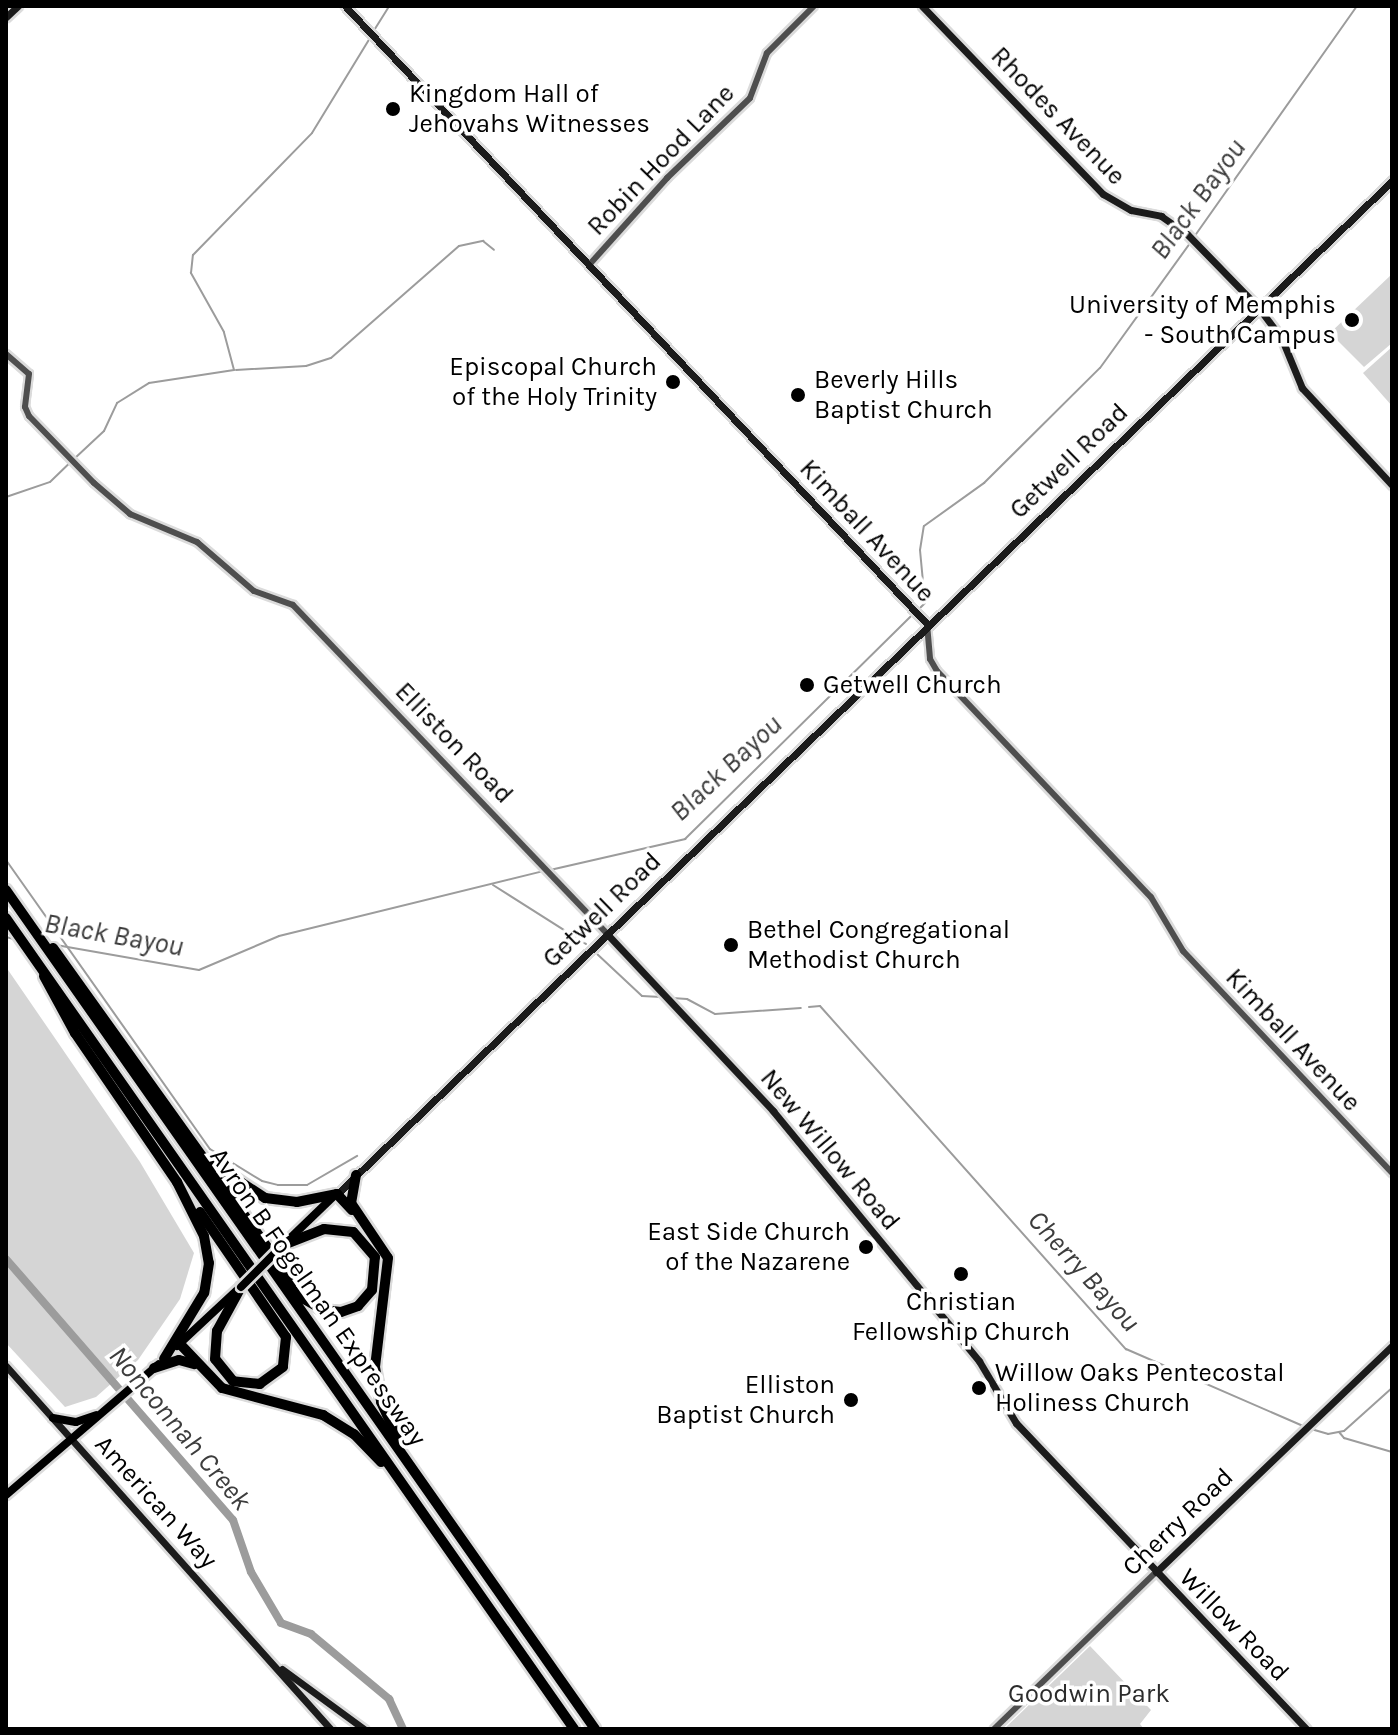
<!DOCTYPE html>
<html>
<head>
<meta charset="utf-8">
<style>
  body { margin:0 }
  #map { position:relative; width:1398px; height:1735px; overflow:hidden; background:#fff; font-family:Karla,sans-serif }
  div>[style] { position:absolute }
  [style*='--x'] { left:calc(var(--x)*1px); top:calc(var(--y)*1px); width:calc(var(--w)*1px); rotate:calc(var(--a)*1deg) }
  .green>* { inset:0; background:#d5d5d5 }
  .stream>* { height:2px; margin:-1px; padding:0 1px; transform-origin:1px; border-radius:1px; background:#9c9c9c }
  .river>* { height:8px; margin:-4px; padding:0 4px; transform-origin:4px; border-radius:4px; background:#9c9c9c }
  .roads { filter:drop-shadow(2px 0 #dbdbdb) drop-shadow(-2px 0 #dbdbdb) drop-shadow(0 2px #dbdbdb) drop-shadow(0 -2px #dbdbdb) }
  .tertiary>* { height:6px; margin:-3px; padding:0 3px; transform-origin:3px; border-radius:3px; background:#4e4e4e }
  .secondary>* { height:7px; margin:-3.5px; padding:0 3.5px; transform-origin:3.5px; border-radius:3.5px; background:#1b1b1b }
  .primary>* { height:8px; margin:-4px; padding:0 4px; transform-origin:4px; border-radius:4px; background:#000 }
  .motorway>* { height:10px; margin:-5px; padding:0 5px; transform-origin:5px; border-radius:5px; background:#000 }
  .bridges { filter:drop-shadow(2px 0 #dbdbdb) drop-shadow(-2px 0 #dbdbdb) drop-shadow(0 2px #dbdbdb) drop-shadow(0 -2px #dbdbdb) }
  .primary-bridge>* { height:8px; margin:-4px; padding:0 4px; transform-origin:4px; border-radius:4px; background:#000 }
  .dots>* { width:22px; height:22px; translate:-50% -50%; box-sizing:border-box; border:4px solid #fff; border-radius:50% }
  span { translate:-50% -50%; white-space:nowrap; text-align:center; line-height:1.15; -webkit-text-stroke:7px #fff; paint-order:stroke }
  .poi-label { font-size:26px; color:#000 }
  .left { translate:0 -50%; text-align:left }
  .right { translate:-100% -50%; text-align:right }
  .street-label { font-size:26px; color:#000 }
  .park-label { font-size:26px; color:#2c2c2c }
  .water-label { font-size:28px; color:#3d3d3d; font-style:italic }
  .frame { position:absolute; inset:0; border:8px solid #000; pointer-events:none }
</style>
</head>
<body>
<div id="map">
  <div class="green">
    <div style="clip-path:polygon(1392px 274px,1392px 343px,1364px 367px,1330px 333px)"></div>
    <div style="clip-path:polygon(1392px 347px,1392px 406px,1363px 373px)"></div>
    <div style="clip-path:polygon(6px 967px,140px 1162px,194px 1253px,180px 1299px,138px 1360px,96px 1397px,65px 1407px,6px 1343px)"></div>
    <div style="clip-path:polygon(1090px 1646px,1151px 1710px,1140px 1724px,1144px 1729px,1004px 1729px)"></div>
  </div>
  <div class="stream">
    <div style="--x:373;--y:32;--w:31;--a:-58"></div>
    <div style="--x:1194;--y:237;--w:283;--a:-54.8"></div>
    <div style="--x:236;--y:370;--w:70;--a:-3.3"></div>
    <div style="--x:306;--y:366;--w:26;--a:-18"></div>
    <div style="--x:331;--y:358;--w:170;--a:-41.2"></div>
    <div style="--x:459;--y:246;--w:25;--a:-12"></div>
    <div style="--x:483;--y:241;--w:14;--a:39"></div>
    <div style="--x:74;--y:459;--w:41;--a:-43"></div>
    <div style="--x:104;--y:431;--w:31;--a:-65"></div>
    <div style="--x:117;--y:403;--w:38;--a:-32"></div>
    <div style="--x:149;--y:383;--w:86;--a:-8.7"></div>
    <div style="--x:234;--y:370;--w:39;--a:-105"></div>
    <div style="--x:224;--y:332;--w:68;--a:-119.2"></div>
    <div style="--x:191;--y:273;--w:18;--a:-84"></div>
    <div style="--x:193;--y:255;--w:170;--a:-45.7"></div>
    <div style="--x:312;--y:133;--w:111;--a:-58.6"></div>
    <div style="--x:6;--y:497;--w:46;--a:-18.8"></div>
    <div style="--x:50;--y:482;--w:28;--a:-44"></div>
    <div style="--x:917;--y:611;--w:11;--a:-45"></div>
    <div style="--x:925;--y:603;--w:53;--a:-95.4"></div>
    <div style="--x:920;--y:550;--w:24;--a:-81"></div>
    <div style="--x:924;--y:526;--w:74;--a:-35.6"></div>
    <div style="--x:984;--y:483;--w:163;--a:-44.8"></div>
    <div style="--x:1100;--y:368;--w:155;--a:-54.2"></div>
    <div style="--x:6;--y:860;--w:354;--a:54.8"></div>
    <div style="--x:210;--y:1149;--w:61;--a:31.6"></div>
    <div style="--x:262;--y:1181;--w:16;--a:14"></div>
    <div style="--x:278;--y:1185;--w:29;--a:0"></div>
    <div style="--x:307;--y:1185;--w:58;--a:-30.1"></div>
    <div style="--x:550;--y:870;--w:139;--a:-12.9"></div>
    <div style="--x:685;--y:839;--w:319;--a:-44.6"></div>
    <div style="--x:493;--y:885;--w:110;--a:32.4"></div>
    <div style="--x:6;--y:937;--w:8;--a:14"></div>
    <div style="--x:56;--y:945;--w:145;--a:9.9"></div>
    <div style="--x:199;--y:970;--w:87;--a:-23"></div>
    <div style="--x:279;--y:936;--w:273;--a:-13.8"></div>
    <div style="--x:596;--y:953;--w:63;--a:43.1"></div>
    <div style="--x:642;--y:996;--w:19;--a:3"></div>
    <div style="--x:672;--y:998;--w:15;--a:4"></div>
    <div style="--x:687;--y:999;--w:32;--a:28"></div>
    <div style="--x:715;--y:1014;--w:86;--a:-4"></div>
    <div style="--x:809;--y:1007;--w:11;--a:-5"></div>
    <div style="--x:820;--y:1006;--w:460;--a:48.3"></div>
    <div style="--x:1126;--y:1349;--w:195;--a:23.5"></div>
    <div style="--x:1311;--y:1429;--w:18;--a:16"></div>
    <div style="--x:1328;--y:1434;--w:16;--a:-11"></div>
    <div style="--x:1344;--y:1431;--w:64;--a:-41.9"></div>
    <div style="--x:1339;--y:1432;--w:8;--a:50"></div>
    <div style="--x:1344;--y:1438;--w:50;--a:16.3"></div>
  </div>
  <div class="river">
    <div style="--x:6;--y:1259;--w:346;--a:49"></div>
    <div style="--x:233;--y:1520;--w:55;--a:70.9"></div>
    <div style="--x:251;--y:1572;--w:59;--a:59.5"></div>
    <div style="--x:281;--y:1623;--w:32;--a:20"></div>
    <div style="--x:311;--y:1634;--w:102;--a:39.8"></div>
    <div style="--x:389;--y:1699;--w:33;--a:65"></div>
  </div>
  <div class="roads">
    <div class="tertiary">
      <div style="--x:589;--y:265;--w:117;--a:-48.1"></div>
      <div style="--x:667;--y:178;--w:115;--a:-43.9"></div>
      <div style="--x:750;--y:98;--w:48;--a:-69.3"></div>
      <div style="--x:767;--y:53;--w:66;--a:-45"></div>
      <div style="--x:6;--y:354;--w:30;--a:41"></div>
      <div style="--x:29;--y:374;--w:33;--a:97"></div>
      <div style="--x:25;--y:407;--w:10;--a:66"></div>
      <div style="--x:29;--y:416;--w:93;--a:45.9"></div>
      <div style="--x:94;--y:483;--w:48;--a:40.7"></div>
      <div style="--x:130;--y:514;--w:73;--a:22.7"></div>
      <div style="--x:197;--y:542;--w:75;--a:40.7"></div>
      <div style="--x:254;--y:591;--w:41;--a:19.7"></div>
      <div style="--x:293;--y:605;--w:455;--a:46.3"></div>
      <div style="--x:927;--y:624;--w:35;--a:85"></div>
      <div style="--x:930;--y:659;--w:14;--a:60"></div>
      <div style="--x:937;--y:671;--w:311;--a:46.6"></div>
      <div style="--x:1151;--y:897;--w:63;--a:59.3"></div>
      <div style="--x:1183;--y:951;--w:305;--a:46.7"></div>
      <div style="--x:994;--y:1729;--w:226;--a:-44.1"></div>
    </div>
    <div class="secondary">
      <div style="--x:345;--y:6;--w:849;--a:46.72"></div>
      <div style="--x:922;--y:6;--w:261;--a:46.1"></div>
      <div style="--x:1103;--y:194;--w:32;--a:30"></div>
      <div style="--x:1131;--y:210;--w:31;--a:11"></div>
      <div style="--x:1161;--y:216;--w:32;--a:35"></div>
      <div style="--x:1187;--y:234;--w:102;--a:45.8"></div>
      <div style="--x:1258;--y:307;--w:38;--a:53"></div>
      <div style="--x:1281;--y:337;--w:55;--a:67.6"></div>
      <div style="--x:1302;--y:388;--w:132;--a:47.1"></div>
      <div style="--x:6;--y:17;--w:16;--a:-43"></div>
      <div style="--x:607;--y:934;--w:243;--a:46.8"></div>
      <div style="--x:773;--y:1111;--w:324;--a:50.5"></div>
      <div style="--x:979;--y:1361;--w:72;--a:59.2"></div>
      <div style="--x:1016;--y:1423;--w:422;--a:46.5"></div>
      <div style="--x:337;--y:1194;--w:1463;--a:-43.84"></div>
      <div style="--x:6;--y:1366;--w:487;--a:48.2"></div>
      <div style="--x:1156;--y:1572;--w:327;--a:-43.8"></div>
      <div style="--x:282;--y:1669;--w:102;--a:36.2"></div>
    </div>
    <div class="primary">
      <div style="--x:285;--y:1243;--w:71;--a:-43.9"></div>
      <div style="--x:177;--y:1346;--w:82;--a:-43"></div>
      <div style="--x:53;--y:1418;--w:23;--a:10"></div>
      <div style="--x:76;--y:1422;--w:21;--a:-19"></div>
      <div style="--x:6;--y:1495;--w:201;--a:-40.6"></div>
    </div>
    <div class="motorway">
      <div style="--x:6;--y:890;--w:1025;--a:54.93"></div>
      <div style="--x:6;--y:918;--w:990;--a:54.99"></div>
      <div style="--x:53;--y:948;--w:432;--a:54.4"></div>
      <div style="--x:304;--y:1299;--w:22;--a:30"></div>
      <div style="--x:323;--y:1310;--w:18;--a:6"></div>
      <div style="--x:341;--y:1312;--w:18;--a:-19"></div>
      <div style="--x:358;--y:1306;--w:21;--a:-49"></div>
      <div style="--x:372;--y:1290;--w:33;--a:-85"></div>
      <div style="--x:375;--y:1257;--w:33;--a:-131"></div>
      <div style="--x:353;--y:1232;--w:29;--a:-174"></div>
      <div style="--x:324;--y:1229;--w:44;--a:158.7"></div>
      <div style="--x:44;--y:976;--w:65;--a:61.5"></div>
      <div style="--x:75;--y:1033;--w:181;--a:55.6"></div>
      <div style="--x:177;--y:1182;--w:60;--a:63.4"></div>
      <div style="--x:204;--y:1236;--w:27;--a:80"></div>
      <div style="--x:209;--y:1263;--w:30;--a:99"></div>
      <div style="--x:204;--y:1293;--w:77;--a:121.2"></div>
      <div style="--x:215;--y:1165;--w:60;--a:33.4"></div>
      <div style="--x:265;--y:1198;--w:32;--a:7"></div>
      <div style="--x:297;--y:1202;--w:41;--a:-11.3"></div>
      <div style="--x:337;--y:1194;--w:22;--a:47"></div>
      <div style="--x:356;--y:1175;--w:28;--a:100"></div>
      <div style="--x:351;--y:1203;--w:66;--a:56.1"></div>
      <div style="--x:388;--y:1258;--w:110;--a:96.8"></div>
      <div style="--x:375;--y:1367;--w:36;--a:80"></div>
      <div style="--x:381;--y:1402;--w:43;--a:65.2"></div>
      <div style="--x:200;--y:1212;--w:152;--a:55.5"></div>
      <div style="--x:286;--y:1337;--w:30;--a:96"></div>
      <div style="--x:283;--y:1367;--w:29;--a:144"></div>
      <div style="--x:260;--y:1384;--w:27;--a:-174"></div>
      <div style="--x:233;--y:1381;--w:28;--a:-129"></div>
      <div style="--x:215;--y:1359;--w:28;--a:-86"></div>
      <div style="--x:217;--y:1331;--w:50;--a:-61.4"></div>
      <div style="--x:180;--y:1344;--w:61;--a:46.3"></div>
      <div style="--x:222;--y:1388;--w:105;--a:15"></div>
      <div style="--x:323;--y:1415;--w:36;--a:32"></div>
      <div style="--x:354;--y:1434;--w:39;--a:46"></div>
      <div style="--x:154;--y:1368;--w:26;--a:-18"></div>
      <div style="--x:179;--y:1360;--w:16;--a:15"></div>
    </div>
  </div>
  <div class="bridges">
    <div class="primary-bridge">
      <div style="--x:241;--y:1287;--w:55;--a:-45"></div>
    </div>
  </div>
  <div class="dots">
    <div style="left:393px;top:109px;background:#000"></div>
    <div style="left:1352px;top:320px;background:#000"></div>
    <div style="left:673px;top:382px;background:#000"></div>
    <div style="left:798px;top:395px;background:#000"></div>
    <div style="left:807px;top:685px;background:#000"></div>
    <div style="left:731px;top:945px;background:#000"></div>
    <div style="left:866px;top:1247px;background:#000"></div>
    <div style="left:961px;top:1274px;background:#000"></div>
    <div style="left:979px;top:1388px;background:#000"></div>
    <div style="left:851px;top:1400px;background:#000"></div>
  </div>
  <div class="poi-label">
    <span class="left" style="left:409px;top:109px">Kingdom Hall of<br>Jehovahs Witnesses</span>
    <span class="right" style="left:1336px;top:320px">University of Memphis<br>- South Campus</span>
    <span class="right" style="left:657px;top:382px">Episcopal Church<br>of the Holy Trinity</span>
    <span class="left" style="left:814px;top:395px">Beverly Hills<br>Baptist Church</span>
    <span class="left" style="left:823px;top:685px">Getwell Church</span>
    <span class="left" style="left:747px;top:945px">Bethel Congregational<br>Methodist Church</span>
    <span class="right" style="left:850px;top:1247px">East Side Church<br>of the Nazarene</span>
    <span style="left:961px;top:1317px">Christian<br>Fellowship Church</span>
    <span class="left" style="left:995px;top:1388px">Willow Oaks Pentecostal<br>Holiness Church</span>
    <span class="right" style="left:835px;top:1400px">Elliston<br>Baptist Church</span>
  </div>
  <div class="street-label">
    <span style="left:1058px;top:116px;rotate:46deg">Rhodes Avenue</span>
    <span style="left:661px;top:160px;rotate:-46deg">Robin Hood Lane</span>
    <span style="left:1069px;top:461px;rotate:-44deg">Getwell Road</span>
    <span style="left:867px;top:531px;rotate:47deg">Kimball Avenue</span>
    <span style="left:454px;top:743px;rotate:46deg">Elliston Road</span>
    <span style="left:602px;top:910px;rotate:-44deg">Getwell Road</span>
    <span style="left:1293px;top:1040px;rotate:47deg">Kimball Avenue</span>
    <span style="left:830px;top:1150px;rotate:50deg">New Willow Road</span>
    <span style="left:318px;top:1297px;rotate:55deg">Avron B Fogelman Expressway</span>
    <span style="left:156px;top:1502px;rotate:48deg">American Way</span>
    <span style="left:1178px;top:1522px;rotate:-44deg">Cherry Road</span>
    <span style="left:1234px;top:1625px;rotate:46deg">Willow Road</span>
  </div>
  <div class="park-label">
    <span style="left:1089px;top:1694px">Goodwin Park</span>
  </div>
  <div class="water-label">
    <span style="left:1198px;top:199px;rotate:-54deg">Black Bayou</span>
    <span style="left:726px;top:768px;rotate:-43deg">Black Bayou</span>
    <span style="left:114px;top:935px;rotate:10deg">Black Bayou</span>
    <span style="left:1084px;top:1271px;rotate:48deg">Cherry Bayou</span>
    <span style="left:180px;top:1428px;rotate:50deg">Nonconnah Creek</span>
  </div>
  <div class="frame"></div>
</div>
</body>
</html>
